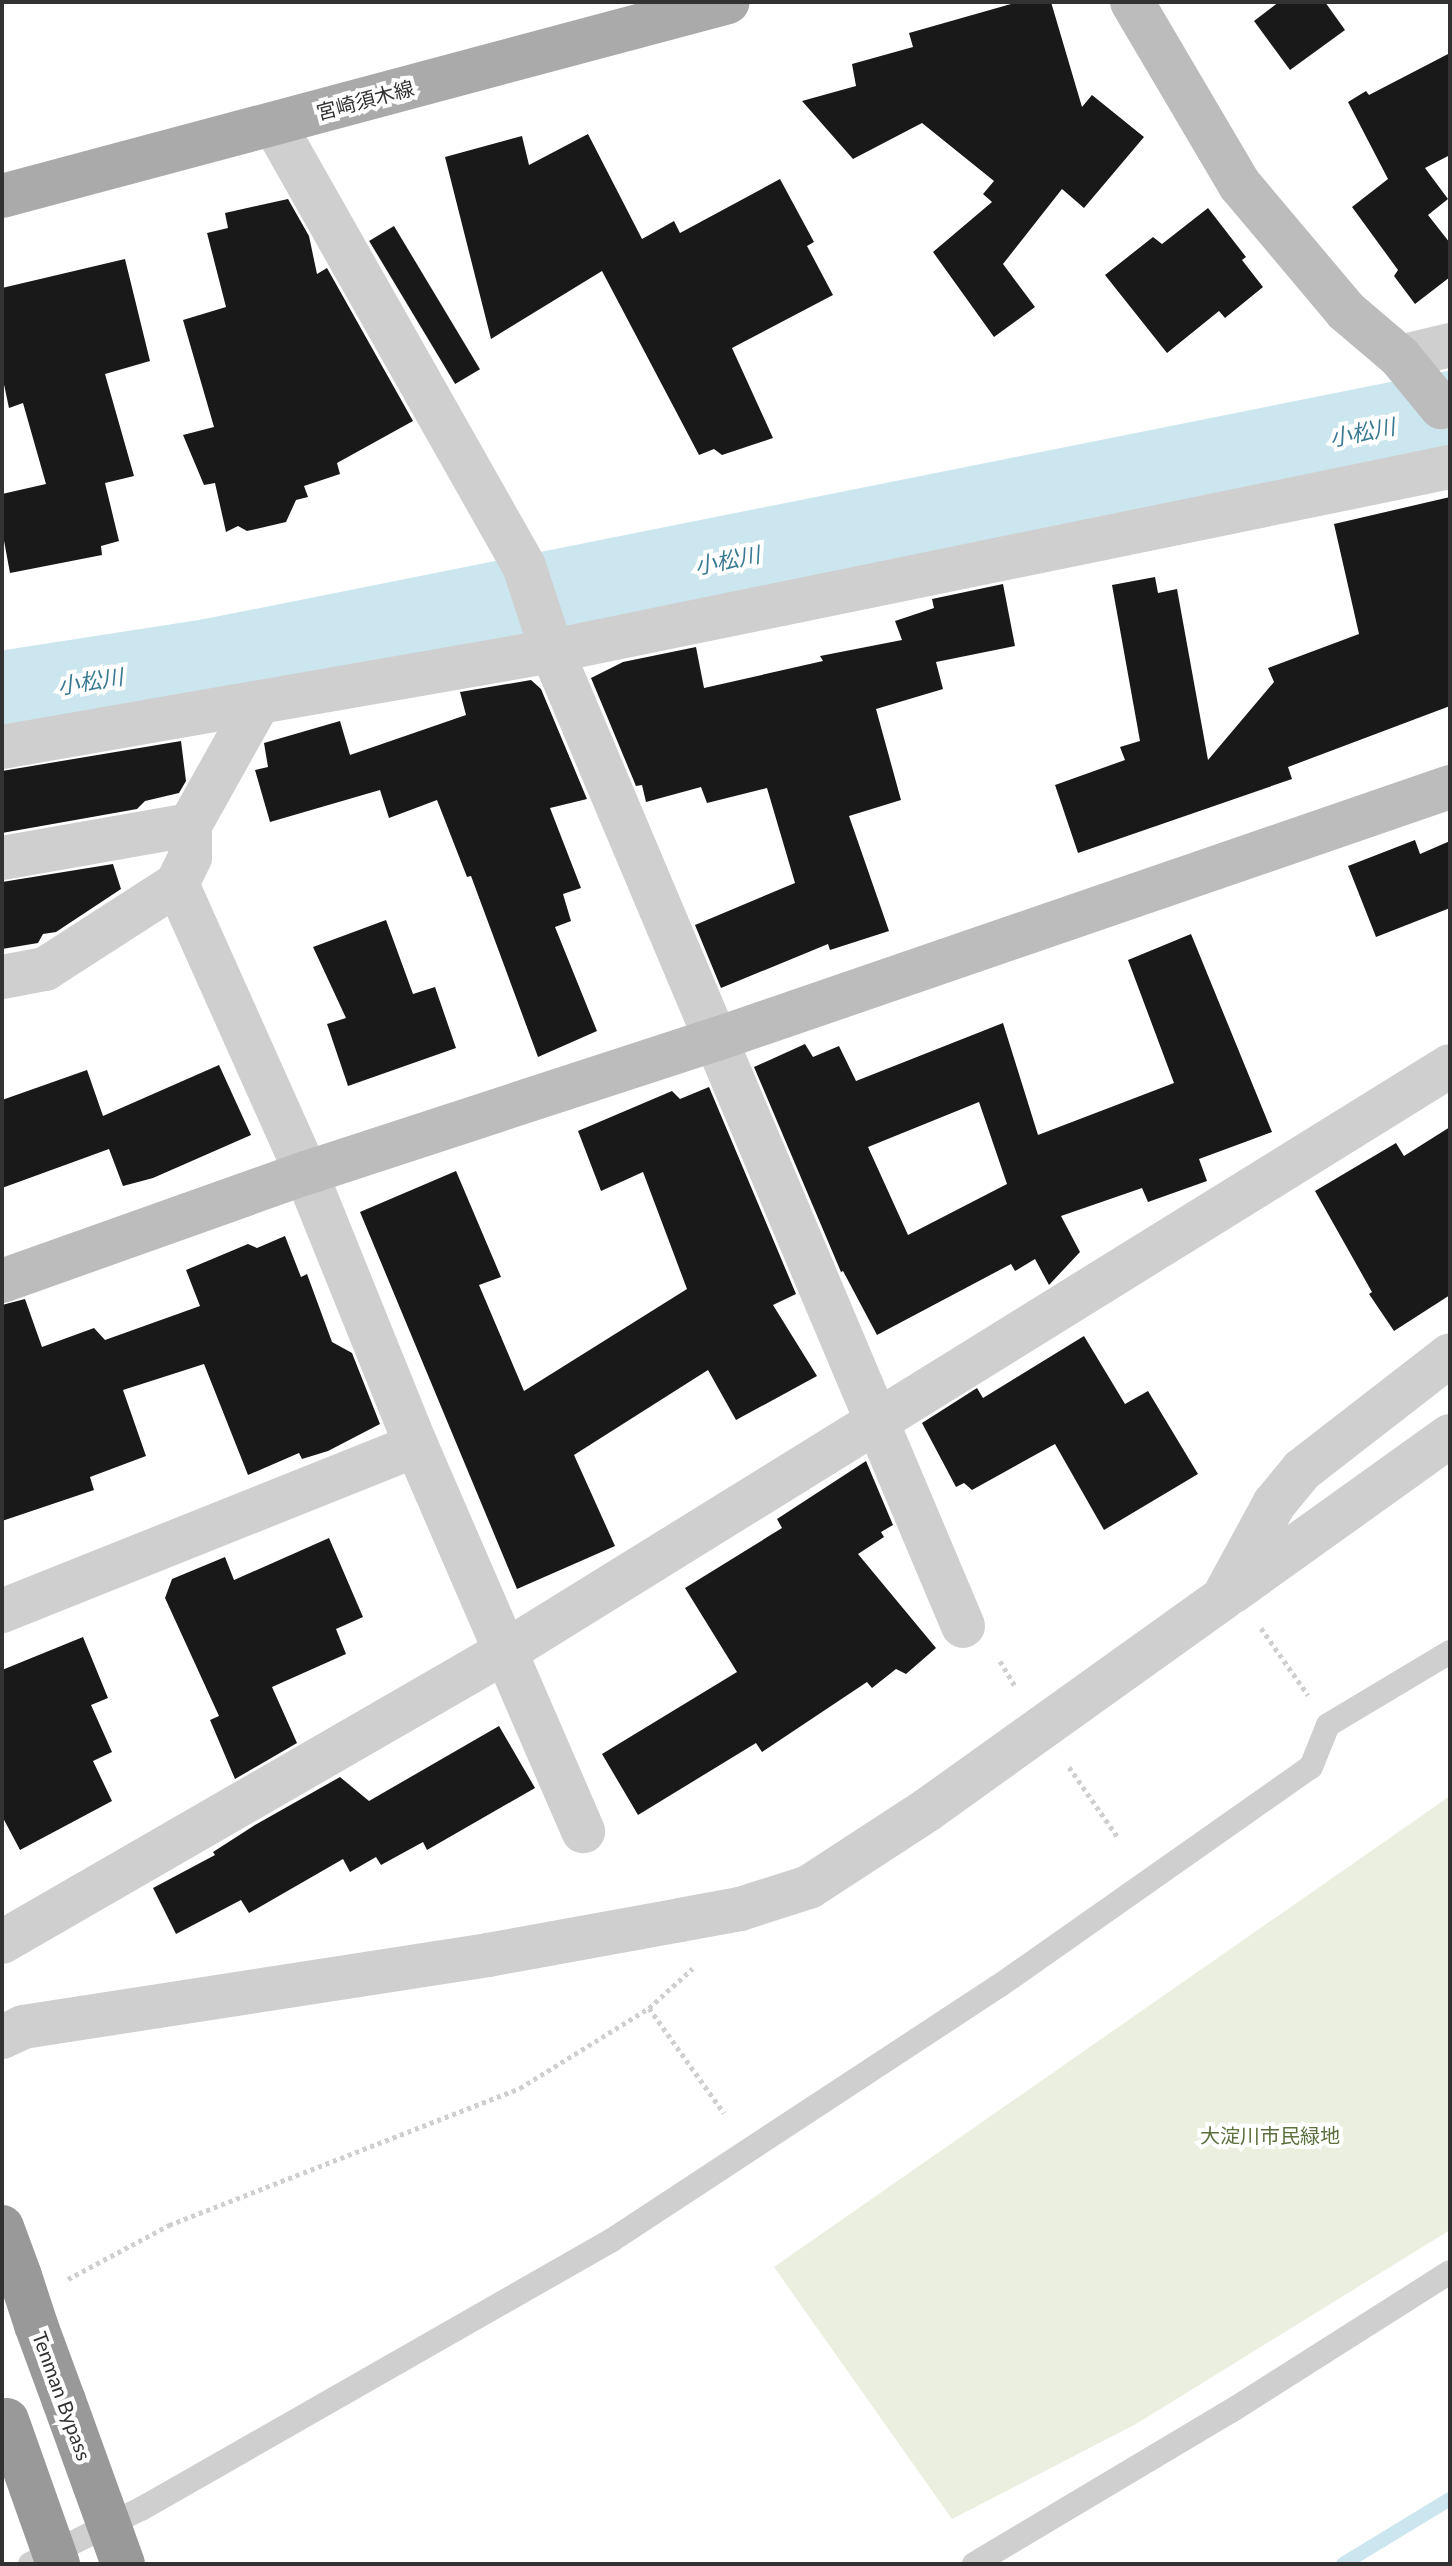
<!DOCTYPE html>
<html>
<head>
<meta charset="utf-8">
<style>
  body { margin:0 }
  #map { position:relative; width:1452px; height:2566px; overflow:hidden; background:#fff; font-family:Lato,"Noto Sans JP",sans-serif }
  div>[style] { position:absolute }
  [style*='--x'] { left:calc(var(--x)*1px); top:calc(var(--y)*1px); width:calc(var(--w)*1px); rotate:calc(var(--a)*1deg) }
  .green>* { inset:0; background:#eaefe0 }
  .stream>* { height:14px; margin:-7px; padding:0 7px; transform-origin:7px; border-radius:7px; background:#cce6ef }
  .river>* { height:88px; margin:-44px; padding:0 44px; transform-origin:44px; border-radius:44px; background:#cce6ef }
  .building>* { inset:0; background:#191919; transform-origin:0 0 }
  .path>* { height:5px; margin-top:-2.5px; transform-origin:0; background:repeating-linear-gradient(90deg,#cfcfcf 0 4px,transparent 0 8px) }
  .lane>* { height:24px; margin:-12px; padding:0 12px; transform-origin:12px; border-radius:12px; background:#cfcfcf }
  .street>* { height:44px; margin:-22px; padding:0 22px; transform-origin:22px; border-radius:22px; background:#cfcfcf }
  .secondary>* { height:44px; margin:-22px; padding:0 22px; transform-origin:22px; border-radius:22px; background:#bcbcbc }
  .primary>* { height:44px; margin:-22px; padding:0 22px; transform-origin:22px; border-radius:22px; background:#aaa }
  .highway>* { height:44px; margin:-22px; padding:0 22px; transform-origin:22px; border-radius:22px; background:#999 }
  .highway-bridge>* { height:44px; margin:-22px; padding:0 22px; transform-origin:22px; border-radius:22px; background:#999 }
  span { translate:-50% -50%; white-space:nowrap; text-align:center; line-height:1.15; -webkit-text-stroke:8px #fff; paint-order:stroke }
  .street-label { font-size:20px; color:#323232 }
  .park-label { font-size:20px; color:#5b703c }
  .water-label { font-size:22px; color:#397a92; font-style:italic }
  .frame { position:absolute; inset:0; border:4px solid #323232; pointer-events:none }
</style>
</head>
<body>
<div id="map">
  <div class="green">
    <div style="clip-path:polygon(1450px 1796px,1450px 2230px,1136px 2424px,952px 2519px,774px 2267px)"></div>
  </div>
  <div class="stream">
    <div style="--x:1343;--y:2564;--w:125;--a:-31.3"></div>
  </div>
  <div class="river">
    <div style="--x:2;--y:695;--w:209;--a:-8.8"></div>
    <div style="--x:209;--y:663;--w:1266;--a:-11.3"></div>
  </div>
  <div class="building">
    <div style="clip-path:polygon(1018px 2px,1051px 2px,1082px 107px,1092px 95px,1144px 137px,1084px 208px,1062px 189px,1003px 264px,1035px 307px,994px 337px,933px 252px,992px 202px,983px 194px,994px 181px,922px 123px,853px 159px,802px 101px,856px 86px,852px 64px,913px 47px,909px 33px)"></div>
    <div style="clip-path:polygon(1279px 2px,1325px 2px,1345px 30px,1290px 70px,1254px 21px)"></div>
    <div style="clip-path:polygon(1450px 53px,1450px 155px,1425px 168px,1448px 199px,1428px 215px,1450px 243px,1450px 277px,1415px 304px,1394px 276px,1398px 270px,1352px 207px,1388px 179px,1348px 102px,1366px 91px,1369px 95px)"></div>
    <div style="clip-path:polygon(588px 134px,642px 239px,674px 221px,680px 233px,780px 179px,814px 242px,807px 246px,833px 295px,732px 348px,773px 438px,722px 455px,714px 449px,699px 455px,602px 271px,491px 339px,445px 157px,522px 136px,529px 165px)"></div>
    <div style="clip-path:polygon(288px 199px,309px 236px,317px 274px,327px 268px,413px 421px,337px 463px,340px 474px,304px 486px,308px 497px,296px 500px,286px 522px,247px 531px,238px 526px,226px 532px,215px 483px,204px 485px,183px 435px,214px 427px,183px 320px,226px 307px,207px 233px,228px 228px,225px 213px)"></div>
    <div style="clip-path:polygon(1208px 208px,1246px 257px,1242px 260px,1263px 287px,1225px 318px,1219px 311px,1167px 353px,1105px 275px,1153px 237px,1162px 244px)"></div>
    <div style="left:394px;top:226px;width:167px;height:29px;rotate:59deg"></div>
    <div style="clip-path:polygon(125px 259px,150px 361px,105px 374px,134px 476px,105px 483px,119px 541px,101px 546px,102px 555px,10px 573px,2px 530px,2px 494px,46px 484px,23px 403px,9px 408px,2px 375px,2px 288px)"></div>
    <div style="clip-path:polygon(1450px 497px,1450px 706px,1288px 767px,1292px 779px,1078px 853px,1055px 785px,1125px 760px,1120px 747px,1140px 741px,1112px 585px,1155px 577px,1158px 593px,1177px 589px,1208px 760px,1274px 682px,1268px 668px,1359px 634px,1334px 524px)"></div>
    <div style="clip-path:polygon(1003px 584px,1015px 646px,936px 662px,943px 689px,876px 709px,901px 800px,849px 816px,889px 931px,830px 950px,828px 944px,721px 988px,695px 925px,795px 883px,767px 788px,707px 803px,701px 787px,646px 802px,642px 785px,636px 786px,591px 678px,623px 662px,696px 647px,704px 688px,823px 661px,820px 656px,902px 640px,895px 621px,934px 608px,932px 599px)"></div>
    <div style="clip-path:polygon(531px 680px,541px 689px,587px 799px,550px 808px,581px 888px,563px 894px,571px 921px,555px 927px,597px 1031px,538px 1057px,471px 876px,467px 877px,437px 800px,389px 818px,380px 790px,270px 822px,255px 770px,268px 767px,264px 743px,340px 721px,350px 755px,466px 715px,460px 692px)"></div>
    <div style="clip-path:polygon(181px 741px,186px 781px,179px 793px,145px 801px,137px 809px,2px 833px,2px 771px)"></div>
    <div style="clip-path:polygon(1415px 840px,1420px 854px,1450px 841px,1450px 908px,1376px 937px,1348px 866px)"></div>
    <div style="clip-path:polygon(113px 864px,121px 889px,56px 932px,43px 934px,38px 943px,2px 949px,2px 882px)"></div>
    <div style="clip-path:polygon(386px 920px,413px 994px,435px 987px,456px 1048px,348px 1086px,327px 1024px,346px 1018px,313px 947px)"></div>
    <div style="clip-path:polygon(evenodd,1191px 934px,1272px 1132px,1199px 1159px,1207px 1181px,1148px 1202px,1142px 1188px,1061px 1216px,1080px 1252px,1049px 1285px,1035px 1259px,1015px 1271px,1011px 1264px,877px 1335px,843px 1271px,841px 1272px,754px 1067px,805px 1044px,813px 1057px,839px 1046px,856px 1081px,1003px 1023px,1038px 1135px,1174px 1083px,1128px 960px,1191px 934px,979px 1102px,1007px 1184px,908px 1235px,868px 1147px,979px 1102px)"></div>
    <div style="clip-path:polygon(219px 1065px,251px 1135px,153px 1178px,123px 1186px,109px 1149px,2px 1188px,2px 1100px,87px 1070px,103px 1116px)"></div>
    <div style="clip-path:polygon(709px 1087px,796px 1294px,773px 1305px,817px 1376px,736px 1420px,708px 1370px,574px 1455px,615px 1546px,517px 1589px,360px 1212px,456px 1171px,501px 1277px,479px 1285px,524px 1391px,687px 1289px,643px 1172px,601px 1191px,578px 1131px,672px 1091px,680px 1099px)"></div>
    <div style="clip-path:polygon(1450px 1127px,1450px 1295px,1394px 1331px,1369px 1294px,1372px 1292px,1315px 1191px,1396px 1143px,1404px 1156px)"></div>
    <div style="clip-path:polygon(285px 1236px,301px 1277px,307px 1274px,332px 1342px,352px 1353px,380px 1424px,328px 1451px,302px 1459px,299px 1453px,248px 1475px,204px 1364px,123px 1390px,146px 1456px,90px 1477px,94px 1490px,2px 1521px,2px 1305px,25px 1299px,42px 1347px,94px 1328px,105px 1340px,200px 1306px,186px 1270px,248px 1244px,257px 1248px)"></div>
    <div style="clip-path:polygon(1084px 1336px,1125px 1404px,1148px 1391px,1198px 1474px,1104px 1530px,1055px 1444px,972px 1490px,964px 1483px,956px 1487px,922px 1423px,977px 1388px,983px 1398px)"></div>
    <div style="clip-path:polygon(866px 1461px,893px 1525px,881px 1532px,884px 1537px,858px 1554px,936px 1648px,906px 1674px,896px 1669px,872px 1688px,867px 1682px,762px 1752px,756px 1743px,638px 1815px,602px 1754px,737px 1672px,685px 1588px,782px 1528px,777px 1519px)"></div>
    <div style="clip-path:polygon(329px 1538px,363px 1617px,336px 1629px,346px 1654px,272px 1687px,297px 1743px,235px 1779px,210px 1720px,219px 1716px,165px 1598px,172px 1579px,225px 1557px,234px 1580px)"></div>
    <div style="clip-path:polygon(83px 1637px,108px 1698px,91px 1705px,112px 1752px,93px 1761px,112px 1801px,20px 1850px,2px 1816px,2px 1670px)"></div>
    <div style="clip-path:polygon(499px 1726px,535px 1788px,427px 1850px,423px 1842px,381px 1865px,376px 1857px,350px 1872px,343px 1859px,249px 1913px,241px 1900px,176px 1934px,153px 1888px,215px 1855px,213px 1852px,255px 1825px,340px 1777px,369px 1801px)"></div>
  </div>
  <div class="path">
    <div style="--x:1261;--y:1628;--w:82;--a:55"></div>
    <div style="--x:1000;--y:1661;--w:31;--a:59"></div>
    <div style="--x:1069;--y:1767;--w:88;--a:55.2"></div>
    <div style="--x:649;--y:2008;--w:129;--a:54.5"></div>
    <div style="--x:68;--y:2279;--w:115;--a:-28.1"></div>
    <div style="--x:169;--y:2225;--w:377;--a:-21.3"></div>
    <div style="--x:520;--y:2088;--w:152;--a:-31.8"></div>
    <div style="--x:649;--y:2008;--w:59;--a:-42.3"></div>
  </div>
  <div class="lane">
    <div style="--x:30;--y:2564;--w:124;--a:-26.4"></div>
    <div style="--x:141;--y:2509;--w:542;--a:-29.73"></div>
    <div style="--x:612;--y:2240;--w:463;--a:-33.3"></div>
    <div style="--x:999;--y:1986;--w:381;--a:-35.1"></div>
    <div style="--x:1311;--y:1767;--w:45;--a:-68"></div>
    <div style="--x:1328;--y:1725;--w:142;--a:-30.9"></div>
    <div style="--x:974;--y:2564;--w:299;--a:-30.8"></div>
    <div style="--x:1231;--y:2411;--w:259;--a:-32.4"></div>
  </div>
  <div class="street">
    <div style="--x:274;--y:124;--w:508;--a:60.51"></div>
    <div style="--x:524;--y:566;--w:89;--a:71.8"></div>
    <div style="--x:552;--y:651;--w:1058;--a:67.14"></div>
    <div style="--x:1400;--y:357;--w:51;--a:-13.5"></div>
    <div style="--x:2;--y:747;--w:558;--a:-9.9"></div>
    <div style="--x:552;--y:651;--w:917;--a:-11.58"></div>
    <div style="--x:2;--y:858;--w:191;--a:-10"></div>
    <div style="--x:177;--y:884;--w:316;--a:65.9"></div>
    <div style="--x:306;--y:1173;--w:293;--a:68"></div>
    <div style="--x:416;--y:1445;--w:421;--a:66.6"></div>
    <div style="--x:2;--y:977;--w:44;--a:-10.5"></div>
    <div style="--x:45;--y:969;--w:157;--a:-32.8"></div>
    <div style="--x:177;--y:884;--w:30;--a:-64"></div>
    <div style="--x:190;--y:857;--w:32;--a:-90"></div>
    <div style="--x:190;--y:825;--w:137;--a:-60.8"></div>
    <div style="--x:1232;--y:1592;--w:268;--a:-35.6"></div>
    <div style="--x:2;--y:1611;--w:446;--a:-21.8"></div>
    <div style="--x:2;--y:1942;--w:584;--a:-29.99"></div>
    <div style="--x:508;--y:1650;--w:1108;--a:-31.8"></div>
    <div style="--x:2;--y:2037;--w:23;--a:-25"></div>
    <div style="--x:23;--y:2027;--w:471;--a:-8.8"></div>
    <div style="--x:488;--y:1955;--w:195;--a:-10.3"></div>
    <div style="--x:680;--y:1920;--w:61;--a:-10.4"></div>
    <div style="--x:740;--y:1909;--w:72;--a:-17.7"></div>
    <div style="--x:809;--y:1887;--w:141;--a:-33.1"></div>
    <div style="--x:927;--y:1810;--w:364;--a:-35.6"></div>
    <div style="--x:1223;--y:1598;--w:107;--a:-61.5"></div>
    <div style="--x:1274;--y:1504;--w:44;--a:-50.5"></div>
    <div style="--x:1302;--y:1470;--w:187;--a:-37.8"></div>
  </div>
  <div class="secondary">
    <div style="--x:1132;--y:2;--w:212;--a:59.5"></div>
    <div style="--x:1240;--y:185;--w:165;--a:49.9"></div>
    <div style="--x:1346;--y:311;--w:71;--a:40.4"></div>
    <div style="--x:1400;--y:357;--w:65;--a:50.6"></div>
    <div style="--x:2;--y:1281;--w:323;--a:-19.6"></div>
    <div style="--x:306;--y:1173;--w:432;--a:-18.1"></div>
    <div style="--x:717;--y:1039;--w:775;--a:-18.97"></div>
  </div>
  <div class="primary">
    <div style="--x:2;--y:196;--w:751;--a:-14.96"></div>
  </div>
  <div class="highway">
    <div style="--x:2;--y:2227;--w:52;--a:69.8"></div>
    <div style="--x:36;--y:2325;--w:81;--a:69.8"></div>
  </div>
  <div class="highway-bridge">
    <div style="--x:20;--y:2276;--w:52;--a:71.9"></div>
    <div style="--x:64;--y:2401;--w:173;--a:70.1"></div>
    <div style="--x:7;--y:2420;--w:153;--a:70.5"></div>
  </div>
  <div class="street-label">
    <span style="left:365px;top:100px;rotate:-15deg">宮崎須木線</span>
    <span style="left:62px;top:2396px;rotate:70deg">Tenman Bypass</span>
  </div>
  <div class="park-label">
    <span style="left:1270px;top:2135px">大淀川市民緑地</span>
  </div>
  <div class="water-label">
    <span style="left:1362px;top:432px;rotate:-11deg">小松川</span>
    <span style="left:727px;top:560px;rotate:-11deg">小松川</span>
    <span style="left:90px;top:681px;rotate:-9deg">小松川</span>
  </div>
  <div class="frame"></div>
</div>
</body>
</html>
